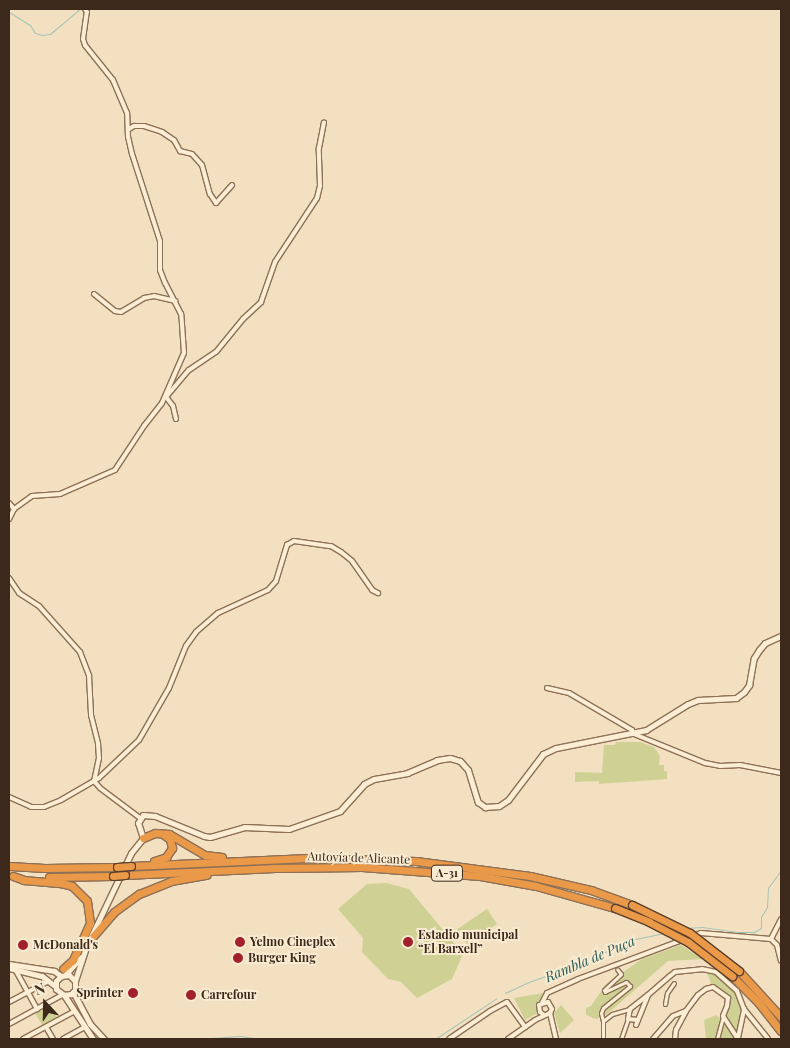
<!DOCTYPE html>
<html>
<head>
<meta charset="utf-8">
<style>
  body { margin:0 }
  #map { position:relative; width:790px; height:1048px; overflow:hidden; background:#f2e0c0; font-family:"Playfair Display",serif }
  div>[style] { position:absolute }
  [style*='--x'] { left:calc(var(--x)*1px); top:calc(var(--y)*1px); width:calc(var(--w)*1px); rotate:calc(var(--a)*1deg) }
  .green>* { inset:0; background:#ced193; transform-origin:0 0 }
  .stream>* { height:1px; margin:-0.5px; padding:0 0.5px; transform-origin:0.5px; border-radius:0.5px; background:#a4c4b8 }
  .roads { filter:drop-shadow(1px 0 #8d7056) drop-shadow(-1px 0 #8d7056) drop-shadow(0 1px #8d7056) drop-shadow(0 -1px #8d7056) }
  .pedestrian>* { height:3px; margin:-1.5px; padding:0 1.5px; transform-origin:1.5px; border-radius:1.5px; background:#fceed5 }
  .minor>* { height:4px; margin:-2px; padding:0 2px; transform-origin:2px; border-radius:2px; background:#fceed5 }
  .tertiary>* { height:5px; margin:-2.5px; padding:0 2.5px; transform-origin:2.5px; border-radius:2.5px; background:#fceed5 }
  .motorway>* { height:7px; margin:-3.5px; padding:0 3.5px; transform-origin:3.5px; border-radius:3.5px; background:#ea9949 }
  .bridges { filter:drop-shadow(1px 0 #5b3e2b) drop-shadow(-1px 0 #5b3e2b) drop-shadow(0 1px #5b3e2b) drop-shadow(0 -1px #5b3e2b) }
  .motorway-bridge>* { height:7px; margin:-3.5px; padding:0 3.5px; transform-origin:3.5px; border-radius:3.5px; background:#ea9949 }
  .dots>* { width:14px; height:14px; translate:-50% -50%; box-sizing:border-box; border:2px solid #f9ebd1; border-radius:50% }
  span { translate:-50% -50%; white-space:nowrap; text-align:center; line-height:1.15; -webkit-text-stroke:4px #f9ebd1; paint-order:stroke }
  .shield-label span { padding:1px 4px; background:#f9ebd1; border:1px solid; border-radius:4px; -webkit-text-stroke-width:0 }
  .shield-label { font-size:11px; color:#3c291c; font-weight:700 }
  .street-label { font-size:12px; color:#3c291c }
  .poi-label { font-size:12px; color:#3c291c; font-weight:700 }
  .left { translate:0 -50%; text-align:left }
  .right { translate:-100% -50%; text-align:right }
  .water-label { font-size:14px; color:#2a5d56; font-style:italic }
  .frame { position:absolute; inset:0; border:10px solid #3c291c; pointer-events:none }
  .north { position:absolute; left:20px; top:978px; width:50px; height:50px; -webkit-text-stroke:4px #f9ebd1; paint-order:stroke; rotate:339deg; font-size:14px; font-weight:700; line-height:20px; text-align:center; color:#3c291c }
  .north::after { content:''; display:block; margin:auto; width:18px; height:22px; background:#3c291c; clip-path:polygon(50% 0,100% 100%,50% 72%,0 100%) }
</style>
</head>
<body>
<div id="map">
  <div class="green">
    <div style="clip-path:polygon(616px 742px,640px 742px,654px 747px,660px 756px,659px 765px,664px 765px,664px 771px,667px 771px,667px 779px,599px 784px,599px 781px,575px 782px,575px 772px,602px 773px,604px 745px,615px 745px)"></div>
    <div style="clip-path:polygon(386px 883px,409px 889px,463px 954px,452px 979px,417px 998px,401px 982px,388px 979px,362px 952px,363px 938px,338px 909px,367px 884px)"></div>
    <div style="left:487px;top:909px;width:18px;height:36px;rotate:56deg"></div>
    <div style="clip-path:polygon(681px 945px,703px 959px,668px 961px,606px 1015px,596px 1019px,586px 1015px,586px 1008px,591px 1006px,606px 984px,642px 959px)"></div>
    <div style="clip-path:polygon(707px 972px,715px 973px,736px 992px,741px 1006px,737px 1033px,726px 1016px,731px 1003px,729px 997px,723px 990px,712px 987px)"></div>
    <div style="clip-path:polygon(543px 993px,536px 1014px,525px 1020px,514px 998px)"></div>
    <div style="left:50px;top:1005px;width:14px;height:17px;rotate:60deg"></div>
    <div style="clip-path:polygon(561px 1005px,574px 1020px,560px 1033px,554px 1013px)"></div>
    <div style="clip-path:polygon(716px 1015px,724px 1022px,734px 1039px,706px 1039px,704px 1020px)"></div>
  </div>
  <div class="stream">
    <div style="--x:9;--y:12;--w:25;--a:32"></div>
    <div style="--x:30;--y:25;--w:9;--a:58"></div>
    <div style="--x:35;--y:33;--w:7;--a:16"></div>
    <div style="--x:42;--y:35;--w:8;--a:-7"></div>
    <div style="--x:50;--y:34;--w:39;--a:-40"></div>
    <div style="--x:685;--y:928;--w:17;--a:-3"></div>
    <div style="--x:702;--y:927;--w:35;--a:8"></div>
    <div style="--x:737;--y:932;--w:17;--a:0"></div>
    <div style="--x:754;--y:932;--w:8;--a:-30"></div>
    <div style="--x:761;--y:928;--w:11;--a:-90"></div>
    <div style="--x:761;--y:917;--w:12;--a:-59"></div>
    <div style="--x:767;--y:907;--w:19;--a:-87"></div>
    <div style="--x:768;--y:888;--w:22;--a:-54"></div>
    <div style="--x:505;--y:993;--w:23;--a:-25"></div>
    <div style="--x:526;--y:983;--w:68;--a:-19.8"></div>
    <div style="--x:590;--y:960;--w:41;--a:-27.8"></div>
    <div style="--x:626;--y:941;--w:39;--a:-12"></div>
    <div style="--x:197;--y:1039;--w:43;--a:-4"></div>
    <div style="--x:240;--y:1036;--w:21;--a:8"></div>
    <div style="--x:435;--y:1039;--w:74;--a:-33.5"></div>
  </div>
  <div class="roads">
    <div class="pedestrian">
      <div style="--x:665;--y:1004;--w:11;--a:-80"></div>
      <div style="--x:667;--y:993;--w:12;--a:-55"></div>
      <div style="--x:603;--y:1021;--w:8;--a:-104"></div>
      <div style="--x:601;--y:1013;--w:5;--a:-68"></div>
      <div style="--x:603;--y:1008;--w:35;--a:-39"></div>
      <div style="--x:630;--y:986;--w:6;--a:-135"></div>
      <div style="--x:626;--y:982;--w:23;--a:155"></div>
      <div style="--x:605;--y:992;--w:2;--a:-117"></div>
      <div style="--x:604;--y:990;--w:23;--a:-43"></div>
      <div style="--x:621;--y:974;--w:6;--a:-129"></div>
      <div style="--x:603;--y:1037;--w:16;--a:-90"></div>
      <div style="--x:603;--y:1021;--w:11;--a:-38"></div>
      <div style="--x:612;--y:1014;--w:19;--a:-16"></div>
      <div style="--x:621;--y:1039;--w:21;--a:-71"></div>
      <div style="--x:717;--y:1039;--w:24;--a:-75"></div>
    </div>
    <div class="minor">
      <div style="--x:129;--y:129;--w:6;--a:-31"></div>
      <div style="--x:134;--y:126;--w:10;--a:0"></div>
      <div style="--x:144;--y:126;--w:19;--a:18"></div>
      <div style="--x:162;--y:132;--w:14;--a:34"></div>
      <div style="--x:174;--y:140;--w:13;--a:61"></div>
      <div style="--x:180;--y:151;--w:12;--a:14"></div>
      <div style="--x:192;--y:154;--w:15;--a:48"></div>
      <div style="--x:202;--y:165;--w:30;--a:75"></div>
      <div style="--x:210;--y:194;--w:11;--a:56"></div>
      <div style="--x:216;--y:203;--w:24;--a:-48"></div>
      <div style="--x:94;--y:294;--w:27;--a:39"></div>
      <div style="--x:115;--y:311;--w:6;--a:9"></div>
      <div style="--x:121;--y:312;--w:27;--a:-31"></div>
      <div style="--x:144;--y:298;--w:10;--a:-11"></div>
      <div style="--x:154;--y:296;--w:22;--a:13"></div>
      <div style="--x:176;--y:419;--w:13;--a:-103"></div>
      <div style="--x:173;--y:406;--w:11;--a:-128"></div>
      <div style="--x:166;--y:397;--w:35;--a:-50"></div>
      <div style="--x:189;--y:370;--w:32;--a:-34"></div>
      <div style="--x:216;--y:352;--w:43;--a:-50.7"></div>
      <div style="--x:243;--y:319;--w:25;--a:-43"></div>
      <div style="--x:261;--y:302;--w:42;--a:-70.7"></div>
      <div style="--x:275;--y:262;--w:77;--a:-56.7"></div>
      <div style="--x:317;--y:198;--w:12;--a:-76"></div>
      <div style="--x:320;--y:186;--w:38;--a:-92"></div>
      <div style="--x:319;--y:148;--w:26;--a:-79"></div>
      <div style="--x:9;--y:503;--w:8;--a:50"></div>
      <div style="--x:9;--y:519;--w:11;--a:-63"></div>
      <div style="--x:14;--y:509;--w:22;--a:-36"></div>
      <div style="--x:32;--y:496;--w:28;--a:-4"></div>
      <div style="--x:60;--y:494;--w:60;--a:-23.6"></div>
      <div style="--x:115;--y:470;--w:53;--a:-56.6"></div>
      <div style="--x:144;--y:426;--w:29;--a:-52"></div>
      <div style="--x:162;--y:403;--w:55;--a:-66.3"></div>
      <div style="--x:184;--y:353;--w:39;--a:-94"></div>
      <div style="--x:181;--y:314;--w:35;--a:-117"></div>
      <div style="--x:165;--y:283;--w:14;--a:-111"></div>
      <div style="--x:160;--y:270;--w:29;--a:-90"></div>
      <div style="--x:160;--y:241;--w:91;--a:-107.8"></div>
      <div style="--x:132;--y:154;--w:17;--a:-103"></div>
      <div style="--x:128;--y:137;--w:24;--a:-92"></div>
      <div style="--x:127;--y:113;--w:36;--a:-113"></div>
      <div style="--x:113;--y:80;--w:45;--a:-128.7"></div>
      <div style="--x:85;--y:45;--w:6;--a:-108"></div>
      <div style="--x:83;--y:39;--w:27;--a:-82"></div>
      <div style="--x:87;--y:12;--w:4;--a:-124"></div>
      <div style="--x:9;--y:578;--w:18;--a:56"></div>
      <div style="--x:19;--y:593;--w:24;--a:33"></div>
      <div style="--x:39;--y:606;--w:62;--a:48.3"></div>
      <div style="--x:80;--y:652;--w:26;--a:69"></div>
      <div style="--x:89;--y:676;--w:39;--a:87"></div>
      <div style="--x:91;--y:715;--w:30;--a:76"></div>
      <div style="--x:98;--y:744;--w:14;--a:86"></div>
      <div style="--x:99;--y:758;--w:24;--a:102"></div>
      <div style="--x:94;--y:781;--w:9;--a:49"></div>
      <div style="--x:100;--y:788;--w:50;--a:36.9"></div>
      <div style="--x:547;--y:688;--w:23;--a:13"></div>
      <div style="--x:569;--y:693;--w:73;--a:30.4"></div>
      <div style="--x:632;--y:730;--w:4;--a:63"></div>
      <div style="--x:634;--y:734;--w:77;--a:22.2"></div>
      <div style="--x:705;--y:763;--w:15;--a:11"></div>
      <div style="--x:720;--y:766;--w:20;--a:-3"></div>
      <div style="--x:740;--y:765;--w:42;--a:11"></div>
      <div style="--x:9;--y:797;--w:24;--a:24"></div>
      <div style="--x:31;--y:807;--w:13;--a:0"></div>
      <div style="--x:44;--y:807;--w:18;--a:-22"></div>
      <div style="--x:61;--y:800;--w:44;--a:-30.1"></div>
      <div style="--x:99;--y:778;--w:55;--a:-43.5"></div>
      <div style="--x:139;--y:740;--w:60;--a:-60"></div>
      <div style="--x:169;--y:688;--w:45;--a:-68"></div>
      <div style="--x:186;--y:646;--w:17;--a:-54"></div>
      <div style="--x:196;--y:632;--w:29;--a:-41"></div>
      <div style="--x:218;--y:613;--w:55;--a:-24.7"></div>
      <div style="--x:268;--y:590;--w:12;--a:-48"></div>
      <div style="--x:276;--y:581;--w:38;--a:-73"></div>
      <div style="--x:287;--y:545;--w:8;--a:-30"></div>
      <div style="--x:294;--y:541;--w:37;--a:8"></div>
      <div style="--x:331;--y:546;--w:12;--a:31"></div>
      <div style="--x:341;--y:552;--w:14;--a:39"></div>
      <div style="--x:352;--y:561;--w:35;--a:55"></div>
      <div style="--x:372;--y:590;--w:7;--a:27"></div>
      <div style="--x:771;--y:939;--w:22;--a:-63"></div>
      <div style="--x:15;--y:969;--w:46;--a:61.2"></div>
      <div style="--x:9;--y:1002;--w:45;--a:-27.7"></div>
      <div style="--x:542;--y:1003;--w:11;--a:-63"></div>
      <div style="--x:547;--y:993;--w:34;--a:-24"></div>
      <div style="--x:578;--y:979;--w:131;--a:-20.5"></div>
      <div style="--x:701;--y:933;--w:70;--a:4.9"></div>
      <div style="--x:771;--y:939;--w:8;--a:45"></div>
      <div style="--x:777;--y:945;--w:16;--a:76"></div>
      <div style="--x:550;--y:1013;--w:27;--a:77"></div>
      <div style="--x:638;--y:1020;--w:10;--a:-174"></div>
      <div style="--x:628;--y:1019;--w:10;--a:-79"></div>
      <div style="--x:630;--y:1009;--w:23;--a:-38"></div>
      <div style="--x:9;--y:1024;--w:60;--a:-28.7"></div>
      <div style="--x:636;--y:1025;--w:32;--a:-68"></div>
      <div style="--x:648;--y:995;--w:29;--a:-41"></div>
      <div style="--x:670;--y:976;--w:6;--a:-39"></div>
      <div style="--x:675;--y:972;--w:27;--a:-6"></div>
      <div style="--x:702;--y:969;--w:14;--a:12"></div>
      <div style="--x:716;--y:972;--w:28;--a:42"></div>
      <div style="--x:737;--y:991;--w:19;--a:69"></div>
      <div style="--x:744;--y:1009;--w:38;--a:51"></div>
      <div style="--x:46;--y:1027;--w:14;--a:60"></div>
      <div style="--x:738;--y:1038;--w:30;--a:-78"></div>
      <div style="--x:23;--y:1039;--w:59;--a:-28.3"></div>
      <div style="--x:63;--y:1039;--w:25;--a:-29"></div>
      <div style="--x:449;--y:1039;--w:50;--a:-34.3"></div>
      <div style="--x:490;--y:1011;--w:19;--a:-28"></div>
      <div style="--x:507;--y:1002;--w:31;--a:54"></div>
      <div style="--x:508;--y:1039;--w:33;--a:-35"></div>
      <div style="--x:535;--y:1020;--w:17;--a:-25"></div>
      <div style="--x:550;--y:1013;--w:4;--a:-63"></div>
      <div style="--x:552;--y:1009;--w:8;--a:-120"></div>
      <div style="--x:548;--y:1002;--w:9;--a:162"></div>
      <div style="--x:539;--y:1005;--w:7;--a:82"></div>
      <div style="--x:540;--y:1012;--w:5;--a:37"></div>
      <div style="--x:653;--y:1039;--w:30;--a:-49"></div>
      <div style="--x:673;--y:1016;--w:14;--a:-21"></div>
      <div style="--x:686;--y:1011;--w:20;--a:-53"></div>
      <div style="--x:698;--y:995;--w:10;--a:-37"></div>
      <div style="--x:706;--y:989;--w:7;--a:-16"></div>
      <div style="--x:713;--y:987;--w:19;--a:36"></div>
      <div style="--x:728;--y:998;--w:8;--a:97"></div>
      <div style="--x:727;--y:1006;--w:11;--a:112"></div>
      <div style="--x:723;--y:1016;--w:27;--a:57"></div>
      <div style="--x:675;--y:1039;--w:9;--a:-84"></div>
      <div style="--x:676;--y:1030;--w:21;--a:-62"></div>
    </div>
    <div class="tertiary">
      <div style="--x:9;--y:964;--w:46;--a:8.8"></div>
      <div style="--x:54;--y:971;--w:9;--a:36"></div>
      <div style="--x:9;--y:968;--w:34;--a:14"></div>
      <div style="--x:42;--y:976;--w:16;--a:38"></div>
      <div style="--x:65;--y:975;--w:24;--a:-48"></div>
      <div style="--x:75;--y:981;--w:8;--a:-135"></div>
      <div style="--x:69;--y:975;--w:8;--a:173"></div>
      <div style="--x:61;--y:976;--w:7;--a:135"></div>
      <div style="--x:56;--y:981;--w:8;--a:90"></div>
      <div style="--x:56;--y:989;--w:10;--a:37"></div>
      <div style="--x:64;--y:995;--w:7;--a:-8"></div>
      <div style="--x:71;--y:994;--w:6;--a:-45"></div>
      <div style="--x:75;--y:990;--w:9;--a:-90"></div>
      <div style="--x:75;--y:981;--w:38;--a:-72"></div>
      <div style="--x:87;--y:945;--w:102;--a:-64.4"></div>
      <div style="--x:131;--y:853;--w:19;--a:-51"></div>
      <div style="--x:143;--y:838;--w:16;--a:-108"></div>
      <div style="--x:138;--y:823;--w:9;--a:-58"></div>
      <div style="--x:143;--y:815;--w:12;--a:5"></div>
      <div style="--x:155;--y:816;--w:53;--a:22.2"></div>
      <div style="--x:204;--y:836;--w:6;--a:9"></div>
      <div style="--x:210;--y:837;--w:35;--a:-16"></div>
      <div style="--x:244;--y:827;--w:45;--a:2.5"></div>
      <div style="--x:289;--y:829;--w:54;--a:-19.4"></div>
      <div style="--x:340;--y:811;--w:36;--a:-48"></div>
      <div style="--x:364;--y:784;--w:11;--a:-27"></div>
      <div style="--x:374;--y:779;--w:34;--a:-10"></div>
      <div style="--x:407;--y:773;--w:33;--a:-23"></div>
      <div style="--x:437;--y:760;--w:13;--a:-9"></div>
      <div style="--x:450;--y:758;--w:10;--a:17"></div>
      <div style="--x:460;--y:761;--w:12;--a:48"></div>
      <div style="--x:468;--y:770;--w:34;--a:73"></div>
      <div style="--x:478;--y:802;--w:9;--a:36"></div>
      <div style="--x:485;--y:807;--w:14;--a:-4"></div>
      <div style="--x:499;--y:806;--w:11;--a:-34"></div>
      <div style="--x:508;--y:800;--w:58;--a:-52.7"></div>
      <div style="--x:543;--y:754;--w:14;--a:-25"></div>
      <div style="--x:556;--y:748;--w:92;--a:-11.3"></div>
      <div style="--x:646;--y:730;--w:49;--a:-31.8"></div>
      <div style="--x:688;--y:704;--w:11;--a:-22"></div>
      <div style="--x:698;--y:700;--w:38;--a:-3"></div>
      <div style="--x:736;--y:698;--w:10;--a:-37"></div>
      <div style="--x:744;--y:692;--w:9;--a:-54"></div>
      <div style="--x:749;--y:685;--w:27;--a:-80"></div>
      <div style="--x:754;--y:658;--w:9;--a:-58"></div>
      <div style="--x:759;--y:650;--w:9;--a:-49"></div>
      <div style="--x:765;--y:643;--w:17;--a:-24"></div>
      <div style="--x:73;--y:992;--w:36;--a:62"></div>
      <div style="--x:90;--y:1024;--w:21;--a:47"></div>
      <div style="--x:64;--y:995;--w:53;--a:56.6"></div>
    </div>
    <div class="motorway">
      <div style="--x:143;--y:838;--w:13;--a:-23"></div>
      <div style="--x:155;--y:833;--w:14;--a:4"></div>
      <div style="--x:169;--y:834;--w:42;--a:30.3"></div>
      <div style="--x:205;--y:855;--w:17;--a:7"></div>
      <div style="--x:154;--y:861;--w:13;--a:-18"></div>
      <div style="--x:166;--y:857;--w:11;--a:-56"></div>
      <div style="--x:172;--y:848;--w:9;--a:-103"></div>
      <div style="--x:170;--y:839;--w:7;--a:-146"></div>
      <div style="--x:9;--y:866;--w:36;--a:3"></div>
      <div style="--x:45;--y:868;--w:72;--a:-0.8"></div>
      <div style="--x:131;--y:866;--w:177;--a:-2.6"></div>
      <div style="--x:308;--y:858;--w:108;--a:1.6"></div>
      <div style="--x:416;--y:861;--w:115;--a:7.5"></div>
      <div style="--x:530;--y:876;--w:63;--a:12.9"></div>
      <div style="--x:591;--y:890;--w:44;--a:20.1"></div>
      <div style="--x:125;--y:875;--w:150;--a:-2.7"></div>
      <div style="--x:275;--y:868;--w:87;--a:-0.7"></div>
      <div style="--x:362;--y:867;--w:118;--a:4.4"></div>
      <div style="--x:480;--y:876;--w:57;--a:10.1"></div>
      <div style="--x:536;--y:886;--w:82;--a:15.6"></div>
      <div style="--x:13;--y:876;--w:12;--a:20"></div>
      <div style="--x:24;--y:880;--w:37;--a:5"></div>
      <div style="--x:61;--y:883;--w:11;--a:15"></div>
      <div style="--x:72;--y:886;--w:21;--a:45"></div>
      <div style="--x:87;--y:901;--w:22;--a:82"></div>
      <div style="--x:90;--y:923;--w:41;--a:114.7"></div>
      <div style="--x:73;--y:960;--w:13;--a:138"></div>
      <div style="--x:49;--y:877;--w:64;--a:-0.9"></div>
      <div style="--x:89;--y:941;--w:38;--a:-49"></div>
      <div style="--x:114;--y:912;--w:31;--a:-36"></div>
      <div style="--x:139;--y:894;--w:35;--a:-22"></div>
      <div style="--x:171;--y:881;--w:36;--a:-10"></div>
      <div style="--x:739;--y:971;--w:62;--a:47.6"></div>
      <div style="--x:732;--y:976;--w:37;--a:45"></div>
      <div style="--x:758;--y:1002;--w:37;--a:52"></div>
    </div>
  </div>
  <div class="bridges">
    <div class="motorway-bridge">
      <div style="--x:117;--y:867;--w:14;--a:-4"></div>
      <div style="--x:113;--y:876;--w:12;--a:-5"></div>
      <div style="--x:632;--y:905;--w:64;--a:25.8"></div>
      <div style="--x:690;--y:933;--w:62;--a:37.8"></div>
      <div style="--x:615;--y:908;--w:37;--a:22"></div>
      <div style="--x:649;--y:922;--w:44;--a:27.1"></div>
      <div style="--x:688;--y:942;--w:56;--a:37.7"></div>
    </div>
  </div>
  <div class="dots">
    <div style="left:240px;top:942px;background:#a22029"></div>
    <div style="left:408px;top:942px;background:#a22029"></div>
    <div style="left:23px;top:945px;background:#a22029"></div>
    <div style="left:238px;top:958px;background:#a22029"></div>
    <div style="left:133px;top:993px;background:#a22029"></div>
    <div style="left:191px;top:995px;background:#a22029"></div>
  </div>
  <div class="shield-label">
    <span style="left:447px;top:873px">A-31</span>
  </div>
  <div class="street-label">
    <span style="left:359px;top:858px;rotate:2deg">Autovía de Alicante</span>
  </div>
  <div class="poi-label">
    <span class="left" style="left:418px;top:942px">Estadio municipal<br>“El Barxell”</span>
    <span class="left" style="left:250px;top:942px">Yelmo Cineplex</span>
    <span class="left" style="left:33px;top:945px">McDonald's</span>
    <span class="left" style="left:248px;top:958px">Burger King</span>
    <span class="right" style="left:123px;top:993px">Sprinter</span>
    <span class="left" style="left:201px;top:995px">Carrefour</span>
  </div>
  <div class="water-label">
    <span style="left:590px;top:959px;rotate:-23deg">Rambla de Puça</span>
  </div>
  <div class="frame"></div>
  <div class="north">N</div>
</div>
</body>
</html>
